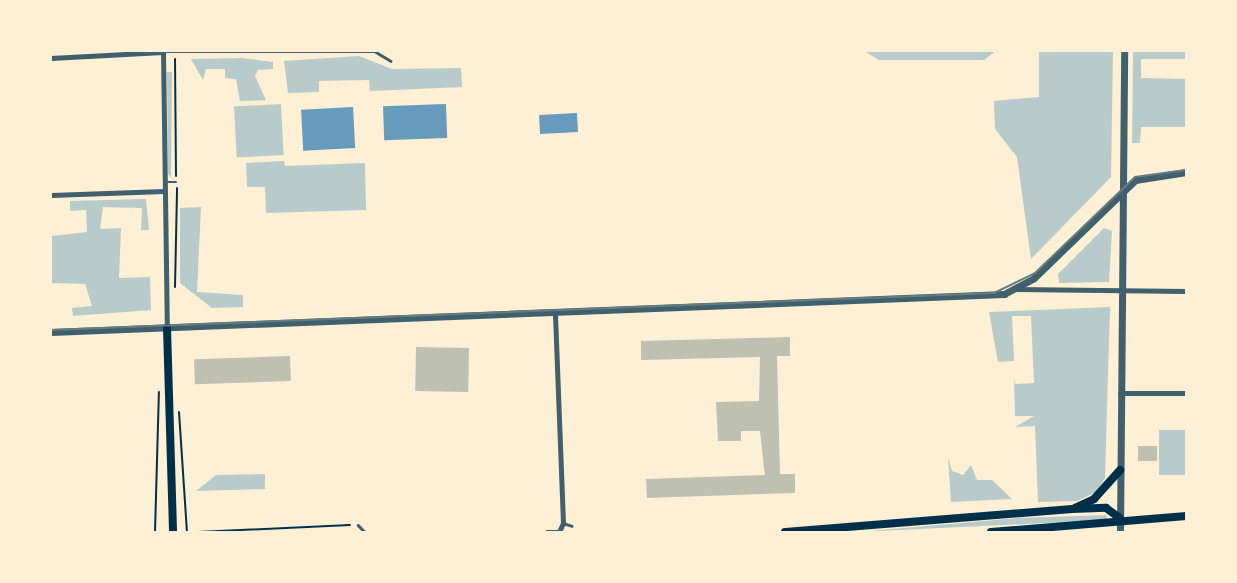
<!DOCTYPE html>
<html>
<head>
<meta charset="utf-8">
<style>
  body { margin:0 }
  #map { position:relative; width:1237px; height:583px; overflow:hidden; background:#fdf0d5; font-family:"Archivo Narrow",sans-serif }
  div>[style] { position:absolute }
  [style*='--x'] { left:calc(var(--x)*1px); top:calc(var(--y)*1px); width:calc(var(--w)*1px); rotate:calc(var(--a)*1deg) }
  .green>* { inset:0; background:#b9caca; transform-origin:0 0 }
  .water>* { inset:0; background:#669bbc; transform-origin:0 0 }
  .building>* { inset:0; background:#bec0b2; transform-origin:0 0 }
  .path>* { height:2px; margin:-1px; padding:0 1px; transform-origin:1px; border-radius:1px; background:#003049 }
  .service>* { height:2.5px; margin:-1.25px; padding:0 1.25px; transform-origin:1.25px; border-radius:1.25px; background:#3f606c }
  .minor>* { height:5px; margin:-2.5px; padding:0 2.5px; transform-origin:2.5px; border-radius:2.5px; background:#3f606c }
  .tertiary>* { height:7px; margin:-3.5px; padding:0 3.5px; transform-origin:3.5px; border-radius:3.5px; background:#3f606c }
  .secondary>* { height:8px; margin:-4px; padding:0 4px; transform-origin:4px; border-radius:4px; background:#003049 }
  .tram>* { height:2px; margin:-1px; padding:0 1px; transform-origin:1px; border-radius:1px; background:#657d81 }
  span { translate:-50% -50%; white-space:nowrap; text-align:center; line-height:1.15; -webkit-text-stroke:7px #fdf0d5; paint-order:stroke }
  .frame { position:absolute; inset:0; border:52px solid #fdf0d5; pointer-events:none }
</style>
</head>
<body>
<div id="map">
  <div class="green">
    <div style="clip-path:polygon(864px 51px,996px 51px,984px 60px,879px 60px)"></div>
    <div style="clip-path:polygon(1039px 51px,1113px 51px,1111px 177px,1031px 259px,1017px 157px,995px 129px,994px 101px,1039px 97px)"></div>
    <div style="clip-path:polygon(1133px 51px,1186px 51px,1186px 59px,1141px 59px,1141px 78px,1186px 79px,1186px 127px,1141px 127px,1140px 143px,1132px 143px)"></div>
    <div style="clip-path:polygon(359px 56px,392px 69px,461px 68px,462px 87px,370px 91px,369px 80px,319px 81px,319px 92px,288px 93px,284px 61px)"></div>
    <div style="clip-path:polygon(242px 58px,273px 62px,273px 69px,258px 70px,255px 76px,266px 100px,240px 101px,236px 79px,225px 78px,225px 69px,206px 69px,203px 80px,191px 59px)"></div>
    <div style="clip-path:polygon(167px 72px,172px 72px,171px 178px,168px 174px)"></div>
    <div style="left:281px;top:104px;width:51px;height:47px;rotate:87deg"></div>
    <div style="clip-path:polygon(284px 161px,285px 166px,365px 163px,366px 210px,266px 213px,265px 187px,247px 187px,246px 163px)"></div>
    <div style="clip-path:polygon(146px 199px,149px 230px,141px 230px,142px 208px,103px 207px,100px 229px,121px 228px,119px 278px,150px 277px,151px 310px,73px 316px,72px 308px,92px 306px,85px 284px,51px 283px,51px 236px,87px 232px,86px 210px,70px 211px,70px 201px)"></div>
    <div style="clip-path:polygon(201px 207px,197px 292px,243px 295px,243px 307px,212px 308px,180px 283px,180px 208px)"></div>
    <div style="clip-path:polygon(1104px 228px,1112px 231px,1109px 282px,1059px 283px,1058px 274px)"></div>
    <div style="clip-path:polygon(1110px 307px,1105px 478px,1096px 492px,1077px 501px,1038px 502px,1035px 426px,1015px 427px,1034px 416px,1015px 416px,1014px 378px,1015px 384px,1034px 383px,1031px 316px,1012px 316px,1014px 361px,998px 362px,989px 312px)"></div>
    <div style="left:1159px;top:430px;width:27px;height:45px"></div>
    <div style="clip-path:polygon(948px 457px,952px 471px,963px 475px,971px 465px,977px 480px,992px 480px,1012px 499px,951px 502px)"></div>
    <div style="clip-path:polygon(265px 474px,265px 489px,196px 491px,216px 475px)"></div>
    <div style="clip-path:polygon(1106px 515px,1107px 520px,858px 532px,1019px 518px)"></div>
  </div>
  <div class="water">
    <div style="left:446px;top:104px;width:34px;height:63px;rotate:88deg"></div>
    <div style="left:353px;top:107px;width:41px;height:52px;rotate:87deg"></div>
    <div style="left:577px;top:113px;width:19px;height:38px;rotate:87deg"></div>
  </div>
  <div class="building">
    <div style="clip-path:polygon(790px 337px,790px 356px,777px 356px,780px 474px,795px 474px,795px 493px,647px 498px,646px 479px,765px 475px,764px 468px,760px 431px,741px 431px,741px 441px,718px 441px,716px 402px,759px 401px,760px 357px,641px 360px,641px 341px)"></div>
    <div style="left:469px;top:348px;width:44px;height:53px;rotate:91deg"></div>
    <div style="left:290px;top:356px;width:25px;height:96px;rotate:88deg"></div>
    <div style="left:1138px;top:446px;width:19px;height:15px"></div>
  </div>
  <div class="path">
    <div style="--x:175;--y:59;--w:117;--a:89.5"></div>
    <div style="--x:175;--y:287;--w:99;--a:-88.8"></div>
    <div style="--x:179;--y:412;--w:120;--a:86.2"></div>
    <div style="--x:155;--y:532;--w:140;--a:-88.4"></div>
    <div style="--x:198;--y:532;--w:152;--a:-2.6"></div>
  </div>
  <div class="service">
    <div style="--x:163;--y:52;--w:213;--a:0"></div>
    <div style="--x:376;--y:52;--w:17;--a:31"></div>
    <div style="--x:166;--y:182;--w:10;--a:0"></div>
    <div style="--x:563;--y:523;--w:9;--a:18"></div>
    <div style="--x:358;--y:525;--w:10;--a:45"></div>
  </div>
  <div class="minor">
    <div style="--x:163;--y:51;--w:277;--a:89.2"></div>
    <div style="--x:51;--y:58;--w:112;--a:-3.1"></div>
    <div style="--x:51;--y:195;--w:113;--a:-2"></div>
    <div style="--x:1016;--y:289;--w:170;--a:0.7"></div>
    <div style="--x:1120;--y:393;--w:66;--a:0"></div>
    <div style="--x:547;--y:532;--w:12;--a:0"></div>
    <div style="--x:559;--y:532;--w:10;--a:-66"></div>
    <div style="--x:563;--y:523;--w:211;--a:-92.2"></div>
  </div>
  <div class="tertiary">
    <div style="--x:51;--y:332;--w:954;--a:-2.28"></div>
    <div style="--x:1004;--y:294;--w:34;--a:-28"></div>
    <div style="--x:1034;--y:278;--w:141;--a:-44.1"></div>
    <div style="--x:1135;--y:180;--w:52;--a:-8.9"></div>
    <div style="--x:1120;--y:532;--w:481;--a:-89.5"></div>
  </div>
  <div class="secondary">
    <div style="--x:167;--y:328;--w:204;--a:88.3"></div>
    <div style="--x:1075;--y:508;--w:21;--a:-25"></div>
    <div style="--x:1094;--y:499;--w:39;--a:-48"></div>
    <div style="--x:785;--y:532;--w:288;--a:-4.6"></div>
    <div style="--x:1072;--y:509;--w:34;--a:-2"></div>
    <div style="--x:1106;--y:508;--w:17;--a:36"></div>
    <div style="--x:991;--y:532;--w:196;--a:-4.7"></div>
  </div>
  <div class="tram">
    <div style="--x:51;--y:330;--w:944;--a:-2.25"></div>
    <div style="--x:994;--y:293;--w:46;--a:-26"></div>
    <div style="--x:1035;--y:273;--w:139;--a:-43.8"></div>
    <div style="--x:1135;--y:177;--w:51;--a:-7.8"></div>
  </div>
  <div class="frame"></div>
</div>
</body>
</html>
